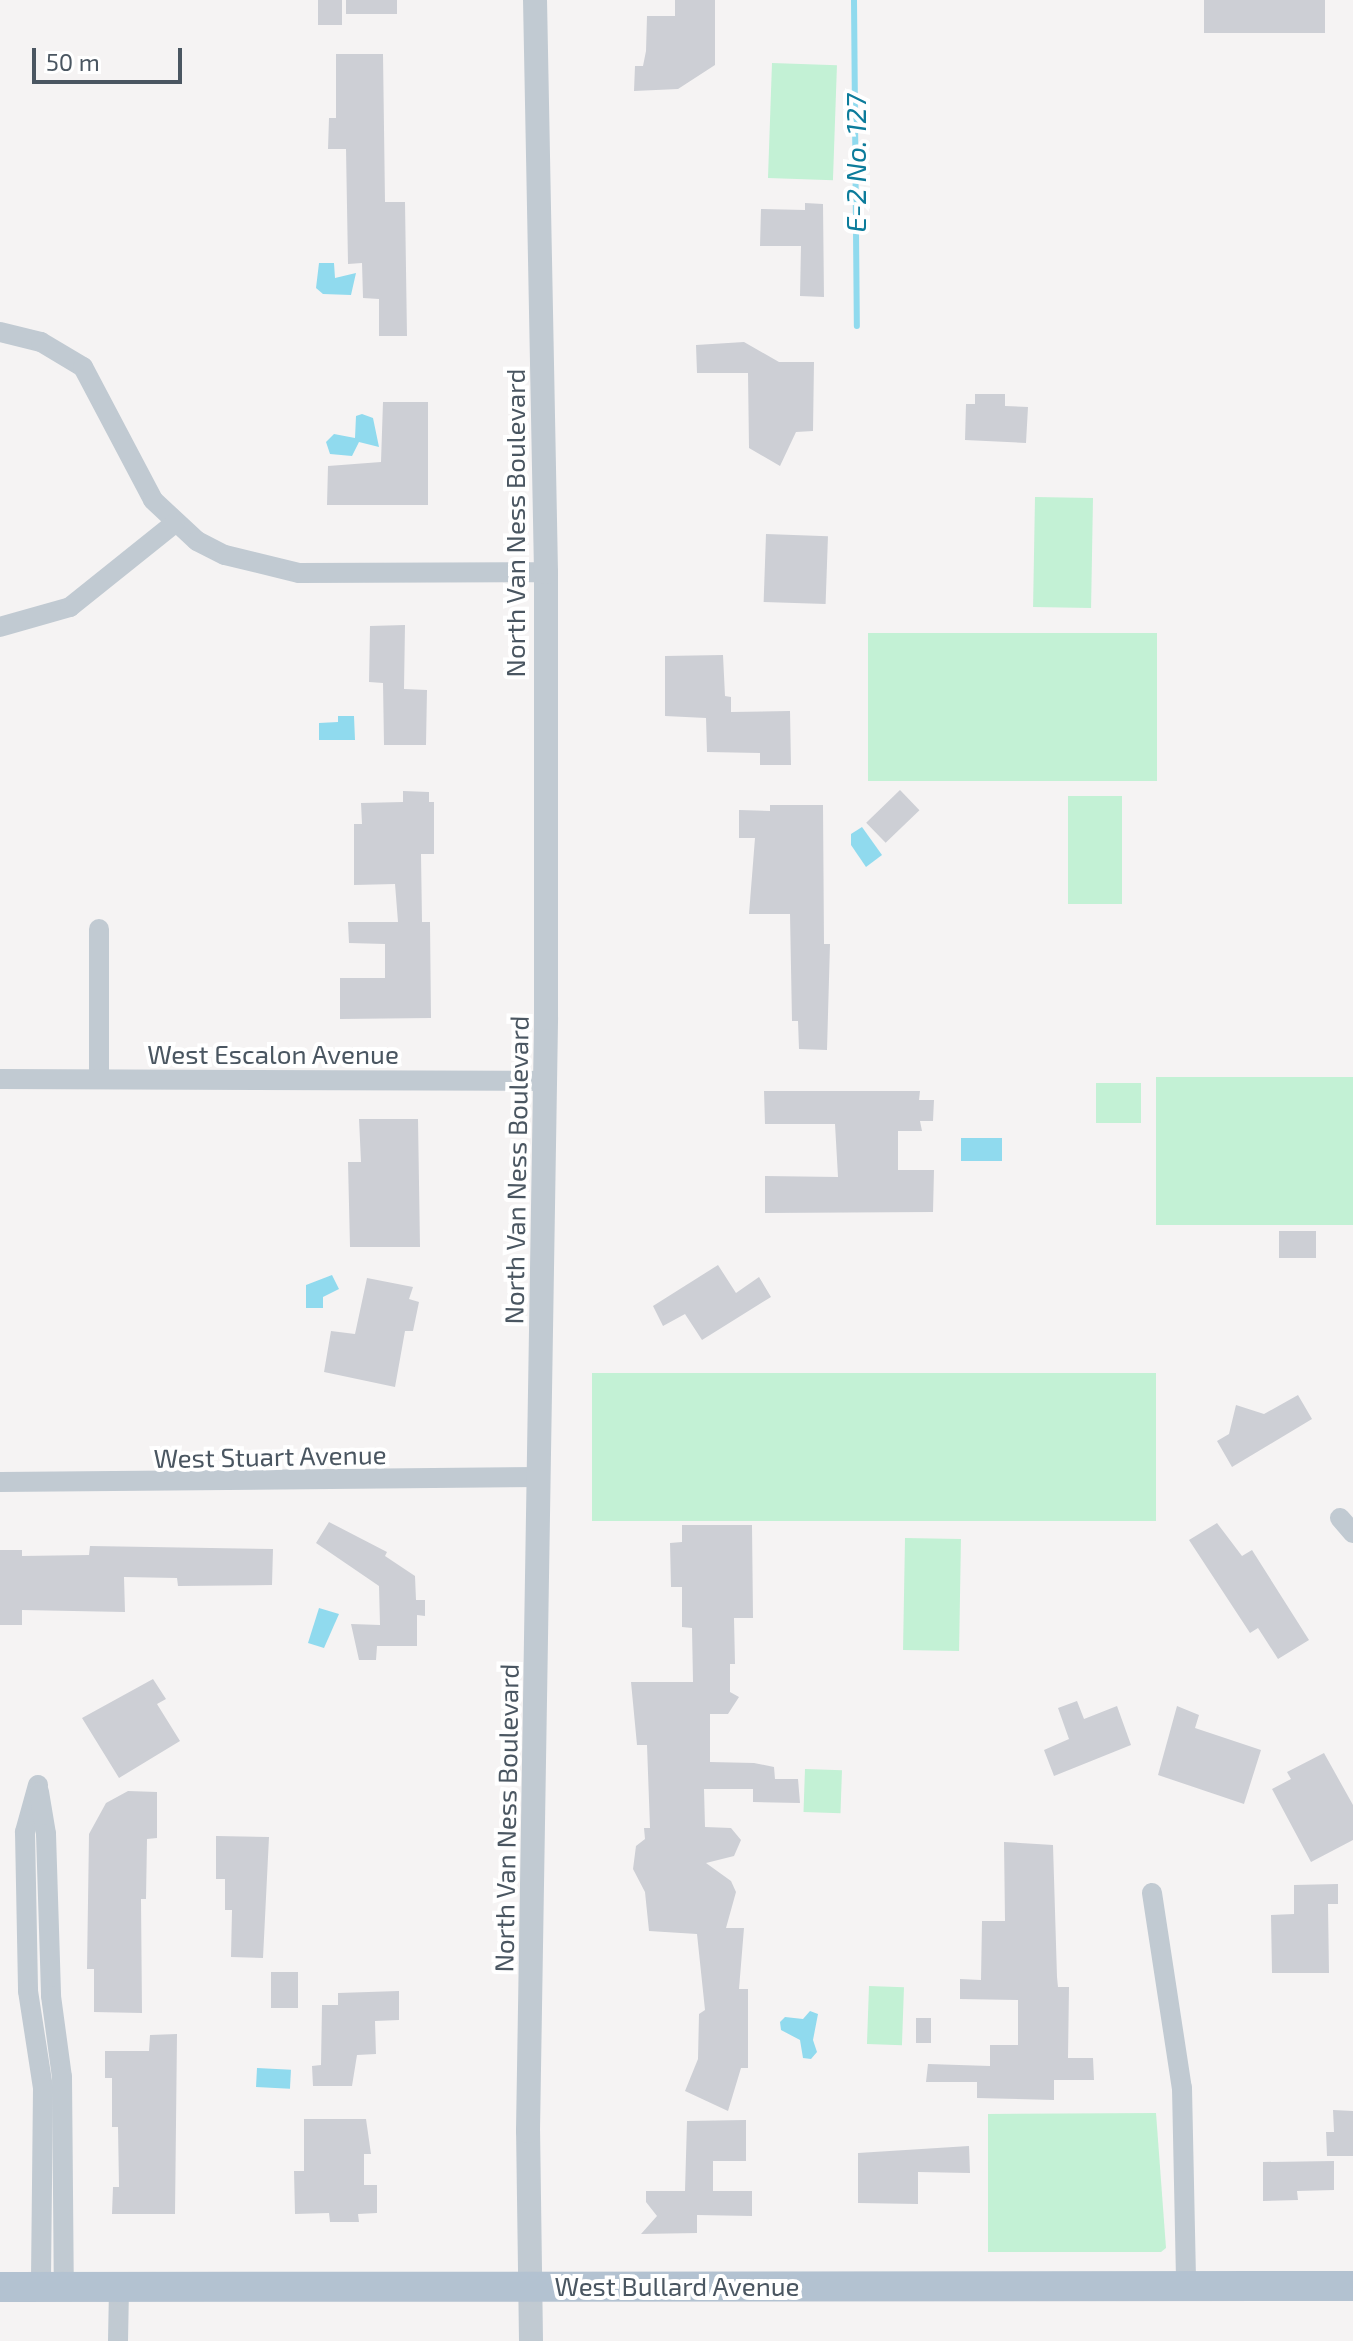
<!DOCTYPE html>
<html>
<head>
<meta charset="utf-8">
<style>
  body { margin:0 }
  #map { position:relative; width:1353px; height:2341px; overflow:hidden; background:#f5f3f3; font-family:"Exo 2",sans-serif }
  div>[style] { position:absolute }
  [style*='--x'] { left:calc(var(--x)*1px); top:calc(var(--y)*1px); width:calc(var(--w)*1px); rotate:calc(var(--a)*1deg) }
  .green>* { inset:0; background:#c3f1d5; transform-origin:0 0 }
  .water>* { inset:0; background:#90daee; transform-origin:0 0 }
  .stream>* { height:6px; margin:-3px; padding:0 3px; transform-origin:3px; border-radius:3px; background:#90daee }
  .building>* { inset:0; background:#cdcfd5; transform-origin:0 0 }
  .minor>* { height:20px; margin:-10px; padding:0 10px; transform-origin:10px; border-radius:10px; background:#c1cad2 }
  .tertiary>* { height:24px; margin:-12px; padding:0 12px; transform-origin:12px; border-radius:12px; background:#c1cad2 }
  .primary>* { height:30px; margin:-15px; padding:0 15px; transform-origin:15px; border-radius:15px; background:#b3c2d1 }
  span { translate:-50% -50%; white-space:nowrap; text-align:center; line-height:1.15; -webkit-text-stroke:8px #fff; paint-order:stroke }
  .street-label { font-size:26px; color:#4a5661 }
  .water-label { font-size:28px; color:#0c7c9b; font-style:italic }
  .scale { position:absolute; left:32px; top:48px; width:150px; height:36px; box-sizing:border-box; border:4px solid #4a5661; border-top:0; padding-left:10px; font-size:24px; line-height:28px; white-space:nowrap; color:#4a5661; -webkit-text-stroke:6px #fff; paint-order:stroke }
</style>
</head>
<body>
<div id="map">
  <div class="green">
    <div style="left:772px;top:63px;width:65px;height:115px;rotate:2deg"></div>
    <div style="left:1035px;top:497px;width:58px;height:110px;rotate:1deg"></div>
    <div style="left:868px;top:633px;width:289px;height:148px"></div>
    <div style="left:1068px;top:796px;width:54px;height:108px"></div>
    <div style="left:1156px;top:1077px;width:197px;height:148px"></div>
    <div style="left:1141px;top:1083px;width:40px;height:45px;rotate:90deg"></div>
    <div style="left:1156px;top:1373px;width:148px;height:564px;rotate:90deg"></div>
    <div style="left:905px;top:1538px;width:56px;height:112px;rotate:1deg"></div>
    <div style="left:805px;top:1769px;width:37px;height:43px;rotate:2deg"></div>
    <div style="left:869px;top:1986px;width:35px;height:58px;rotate:2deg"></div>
    <div style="clip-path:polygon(1156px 2113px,1166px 2248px,1161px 2252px,988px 2252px,988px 2114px)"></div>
  </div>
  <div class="water">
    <div style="clip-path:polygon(319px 263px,334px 263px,335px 278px,356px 273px,351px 295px,323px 294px,316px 288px)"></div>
    <div style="clip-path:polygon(362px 414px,373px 418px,379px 447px,359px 442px,352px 456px,330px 454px,326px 442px,334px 434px,355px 438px,356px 416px)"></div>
    <div style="clip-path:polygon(338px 716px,354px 716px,355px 740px,319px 740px,319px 723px,338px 722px)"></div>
    <div style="clip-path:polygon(862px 827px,882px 855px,866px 867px,851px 845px,851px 834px)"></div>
    <div style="left:961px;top:1138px;width:41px;height:23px"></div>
    <div style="clip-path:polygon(332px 1275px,339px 1289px,323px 1297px,323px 1308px,306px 1308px,306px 1285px)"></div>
    <div style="clip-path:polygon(319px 1608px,339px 1614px,324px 1648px,308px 1643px)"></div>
    <div style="clip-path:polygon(810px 2011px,818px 2014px,813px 2040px,817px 2052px,811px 2059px,803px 2058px,800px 2040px,781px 2030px,780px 2022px,785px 2017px,803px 2019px)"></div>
    <div style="left:257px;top:2068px;width:34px;height:19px;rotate:3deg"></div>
  </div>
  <div class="stream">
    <div style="--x:854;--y:0;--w:326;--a:89.5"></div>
  </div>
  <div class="building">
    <div style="left:318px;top:0;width:24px;height:25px"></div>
    <div style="left:346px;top:0;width:51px;height:14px"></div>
    <div style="clip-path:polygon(675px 0,715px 0,715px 65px,678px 89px,634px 91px,635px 66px,643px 66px,646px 51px,647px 16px,675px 16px)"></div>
    <div style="left:1204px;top:0;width:121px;height:33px"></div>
    <div style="clip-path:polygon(336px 54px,383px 54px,385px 202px,405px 202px,407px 336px,379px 336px,379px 299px,363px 298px,362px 263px,348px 264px,346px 149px,328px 149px,329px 118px,336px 118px)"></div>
    <div style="clip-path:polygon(805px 203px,823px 204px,824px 297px,800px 296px,801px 246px,760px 246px,761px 209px,805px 210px)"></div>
    <div style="clip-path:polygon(744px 342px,779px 362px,814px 362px,813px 431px,796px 432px,780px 466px,749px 448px,748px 373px,697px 373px,696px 345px)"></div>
    <div style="clip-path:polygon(975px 394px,1005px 394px,1005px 406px,1028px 407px,1026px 443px,965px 440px,966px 404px,975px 404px)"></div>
    <div style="clip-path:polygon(383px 402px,428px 402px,428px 505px,327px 505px,328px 466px,381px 462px)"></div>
    <div style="left:766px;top:534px;width:62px;height:68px;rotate:2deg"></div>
    <div style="clip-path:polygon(405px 625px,404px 689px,427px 690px,426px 745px,384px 745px,383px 683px,369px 682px,370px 626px)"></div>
    <div style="clip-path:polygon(723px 655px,725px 696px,731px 697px,731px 712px,790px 711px,791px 765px,760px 765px,760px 753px,707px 752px,706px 718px,665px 716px,665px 656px)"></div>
    <div style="left:900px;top:790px;width:28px;height:47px;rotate:46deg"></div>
    <div style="clip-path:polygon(403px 791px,429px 792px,429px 802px,434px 802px,434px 854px,421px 854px,422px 922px,430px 922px,431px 1018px,340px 1019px,340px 978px,385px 978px,385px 944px,349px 943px,348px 922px,398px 922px,395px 884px,354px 885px,354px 824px,362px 824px,361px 803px,403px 802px)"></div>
    <div style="clip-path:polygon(770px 805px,823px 805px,824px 944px,830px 944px,827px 1050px,799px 1049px,798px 1021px,792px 1021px,790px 914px,749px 914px,755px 838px,739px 838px,739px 810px,770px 811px)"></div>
    <div style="clip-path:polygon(764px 1091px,920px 1091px,919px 1100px,934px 1100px,933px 1121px,920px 1121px,922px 1131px,898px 1131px,898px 1170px,934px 1170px,933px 1212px,765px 1213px,765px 1176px,838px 1177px,835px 1124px,765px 1124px)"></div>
    <div style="clip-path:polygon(359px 1119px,418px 1119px,420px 1247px,350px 1247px,348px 1162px,361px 1162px)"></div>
    <div style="left:1279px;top:1231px;width:37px;height:27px"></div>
    <div style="clip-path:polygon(718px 1265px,736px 1293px,759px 1277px,771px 1297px,702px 1340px,685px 1314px,663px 1326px,653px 1306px)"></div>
    <div style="clip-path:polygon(367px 1278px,413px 1287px,409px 1299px,419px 1302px,413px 1331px,405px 1331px,395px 1387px,324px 1372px,331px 1331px,355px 1334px)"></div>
    <div style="clip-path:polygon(1298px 1395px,1312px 1419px,1232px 1467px,1217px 1441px,1229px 1434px,1236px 1405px,1264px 1414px)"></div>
    <div style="clip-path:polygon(329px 1522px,387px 1552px,385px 1556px,415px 1576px,416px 1600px,425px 1600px,425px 1616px,417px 1615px,417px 1646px,377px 1646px,376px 1660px,359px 1660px,351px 1624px,380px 1625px,379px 1586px,316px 1543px)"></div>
    <div style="clip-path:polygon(1217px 1523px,1242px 1556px,1252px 1550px,1309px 1640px,1278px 1659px,1258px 1628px,1250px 1633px,1189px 1540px)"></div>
    <div style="clip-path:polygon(682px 1525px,752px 1525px,753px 1618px,734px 1618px,735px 1664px,730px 1664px,730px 1692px,739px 1697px,728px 1714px,710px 1714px,710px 1762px,754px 1763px,774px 1767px,775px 1779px,798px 1779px,800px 1803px,753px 1802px,753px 1789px,704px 1789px,705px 1827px,731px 1828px,741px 1840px,734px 1856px,706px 1863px,731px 1881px,736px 1892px,726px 1928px,744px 1928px,739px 1989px,748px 1989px,748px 2068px,741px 2068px,728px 2111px,685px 2091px,698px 2059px,699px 2014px,705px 2010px,697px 1934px,649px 1931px,645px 1892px,633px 1869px,636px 1846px,645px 1839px,644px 1828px,650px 1828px,647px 1745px,637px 1745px,631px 1682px,693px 1682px,692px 1628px,682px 1627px,682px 1587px,671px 1587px,670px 1543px,682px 1542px)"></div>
    <div style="clip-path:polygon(90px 1546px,273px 1549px,272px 1585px,178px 1586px,177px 1578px,124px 1577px,125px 1612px,22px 1610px,22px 1625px,0 1625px,0 1550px,22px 1550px,22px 1556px,89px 1555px)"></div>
    <div style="clip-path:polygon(153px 1679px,166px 1699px,157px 1704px,180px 1741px,119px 1778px,82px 1718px)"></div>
    <div style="clip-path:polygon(1077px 1701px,1084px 1719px,1117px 1706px,1131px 1745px,1054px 1776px,1044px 1750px,1069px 1739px,1058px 1708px)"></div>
    <div style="clip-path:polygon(1177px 1706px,1199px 1715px,1195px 1728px,1261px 1750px,1244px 1804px,1158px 1775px)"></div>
    <div style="clip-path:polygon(1324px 1753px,1353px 1805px,1353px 1840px,1311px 1862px,1272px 1789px,1291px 1779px,1287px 1772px)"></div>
    <div style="clip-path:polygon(128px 1791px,157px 1792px,157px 1838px,147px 1839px,146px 1899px,141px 1899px,142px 2013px,94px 2012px,94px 1969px,87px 1969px,89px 1834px,106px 1803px)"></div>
    <div style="clip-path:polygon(216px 1836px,269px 1837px,263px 1958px,231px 1957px,232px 1910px,225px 1910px,225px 1879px,216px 1879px)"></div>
    <div style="clip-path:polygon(1004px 1842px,1053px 1845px,1057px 1977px,1058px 1987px,1069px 1987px,1068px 2058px,1093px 2058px,1094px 2080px,1054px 2080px,1054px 2100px,977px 2098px,977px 2082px,926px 2082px,928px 2064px,990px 2066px,990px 2045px,1018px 2045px,1018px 2000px,960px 1999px,960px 1979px,981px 1980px,982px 1921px,1005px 1921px)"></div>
    <div style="clip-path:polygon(1338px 1884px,1338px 1904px,1328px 1904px,1329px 1973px,1272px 1973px,1271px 1915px,1294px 1914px,1294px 1885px)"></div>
    <div style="left:298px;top:1972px;width:36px;height:27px;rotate:90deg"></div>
    <div style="clip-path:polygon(399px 1991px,399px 2020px,375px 2021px,376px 2054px,357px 2055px,352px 2086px,313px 2086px,312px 2066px,321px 2065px,322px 2005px,338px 2005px,338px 1993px)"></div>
    <div style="left:916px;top:2018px;width:15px;height:25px"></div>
    <div style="clip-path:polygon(177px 2034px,175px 2214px,112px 2214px,113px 2187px,119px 2187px,118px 2127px,112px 2127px,112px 2078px,105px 2078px,105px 2051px,149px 2051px,150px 2035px)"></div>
    <div style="clip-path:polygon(1333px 2110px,1353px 2111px,1353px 2156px,1327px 2156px,1326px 2132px,1334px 2132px)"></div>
    <div style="clip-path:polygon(304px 2119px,366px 2119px,371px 2154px,364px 2154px,364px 2185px,377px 2185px,377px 2213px,358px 2214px,359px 2222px,330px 2222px,329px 2213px,295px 2214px,294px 2171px,304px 2171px)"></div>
    <div style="clip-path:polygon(746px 2120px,746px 2161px,713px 2161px,713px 2191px,752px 2191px,752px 2216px,697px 2215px,697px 2233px,641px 2234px,657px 2216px,646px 2202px,646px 2191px,685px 2191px,687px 2121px)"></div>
    <div style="clip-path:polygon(969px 2146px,970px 2173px,918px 2172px,918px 2204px,858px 2203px,858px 2153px)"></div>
    <div style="clip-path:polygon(1334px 2161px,1334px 2190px,1297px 2191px,1298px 2200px,1263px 2201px,1263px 2162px)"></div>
  </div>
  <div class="minor">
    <div style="--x:0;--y:332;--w:42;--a:13.7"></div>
    <div style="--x:41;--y:342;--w:49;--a:30.8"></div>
    <div style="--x:83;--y:367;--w:150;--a:62.2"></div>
    <div style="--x:153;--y:500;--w:60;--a:43"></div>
    <div style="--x:197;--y:541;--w:31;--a:27"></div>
    <div style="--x:225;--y:555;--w:76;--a:13.7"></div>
    <div style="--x:299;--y:573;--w:247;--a:-0.2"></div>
    <div style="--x:0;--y:627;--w:73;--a:-15.9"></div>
    <div style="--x:70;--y:607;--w:134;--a:-38.7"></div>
    <div style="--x:99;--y:929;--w:150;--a:90"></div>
    <div style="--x:0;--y:1079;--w:545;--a:0.21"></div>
    <div style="--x:0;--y:1482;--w:540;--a:-0.53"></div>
    <div style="--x:1340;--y:1518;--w:20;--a:49"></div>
    <div style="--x:38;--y:1785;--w:49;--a:105.5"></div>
    <div style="--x:25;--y:1832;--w:159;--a:88.9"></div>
    <div style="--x:28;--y:1991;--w:98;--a:81.2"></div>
    <div style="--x:43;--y:2088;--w:198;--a:90.6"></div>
    <div style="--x:39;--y:1792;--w:43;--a:80.5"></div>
    <div style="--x:46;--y:1834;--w:162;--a:88.2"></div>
    <div style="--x:51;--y:1996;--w:82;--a:82.3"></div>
    <div style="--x:62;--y:2077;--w:209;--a:89.5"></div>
    <div style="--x:1152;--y:1893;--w:197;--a:81.3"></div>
    <div style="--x:1182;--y:2088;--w:197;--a:88.8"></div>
    <div style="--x:118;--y:2341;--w:54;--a:-88.9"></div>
  </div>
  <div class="tertiary">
    <div style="--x:531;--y:2341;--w:210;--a:-90.8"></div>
    <div style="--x:528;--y:2131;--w:1113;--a:-89.07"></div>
    <div style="--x:546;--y:1018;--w:446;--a:-90"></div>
    <div style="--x:546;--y:572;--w:572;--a:-91.1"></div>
  </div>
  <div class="primary">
    <div style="--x:0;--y:2287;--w:1353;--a:-0.04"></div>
  </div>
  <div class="street-label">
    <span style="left:515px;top:523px;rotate:-90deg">North Van Ness Boulevard</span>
    <span style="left:273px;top:1054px">West Escalon Avenue</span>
    <span style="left:516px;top:1170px;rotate:-89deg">North Van Ness Boulevard</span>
    <span style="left:270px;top:1456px;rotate:-1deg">West Stuart Avenue</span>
    <span style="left:506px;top:1818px;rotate:-89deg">North Van Ness Boulevard</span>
    <span style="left:677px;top:2286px">West Bullard Avenue</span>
  </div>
  <div class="water-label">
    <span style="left:855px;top:163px;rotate:-90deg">E-2 No. 127</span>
  </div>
  <div class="scale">50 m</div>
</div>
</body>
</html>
